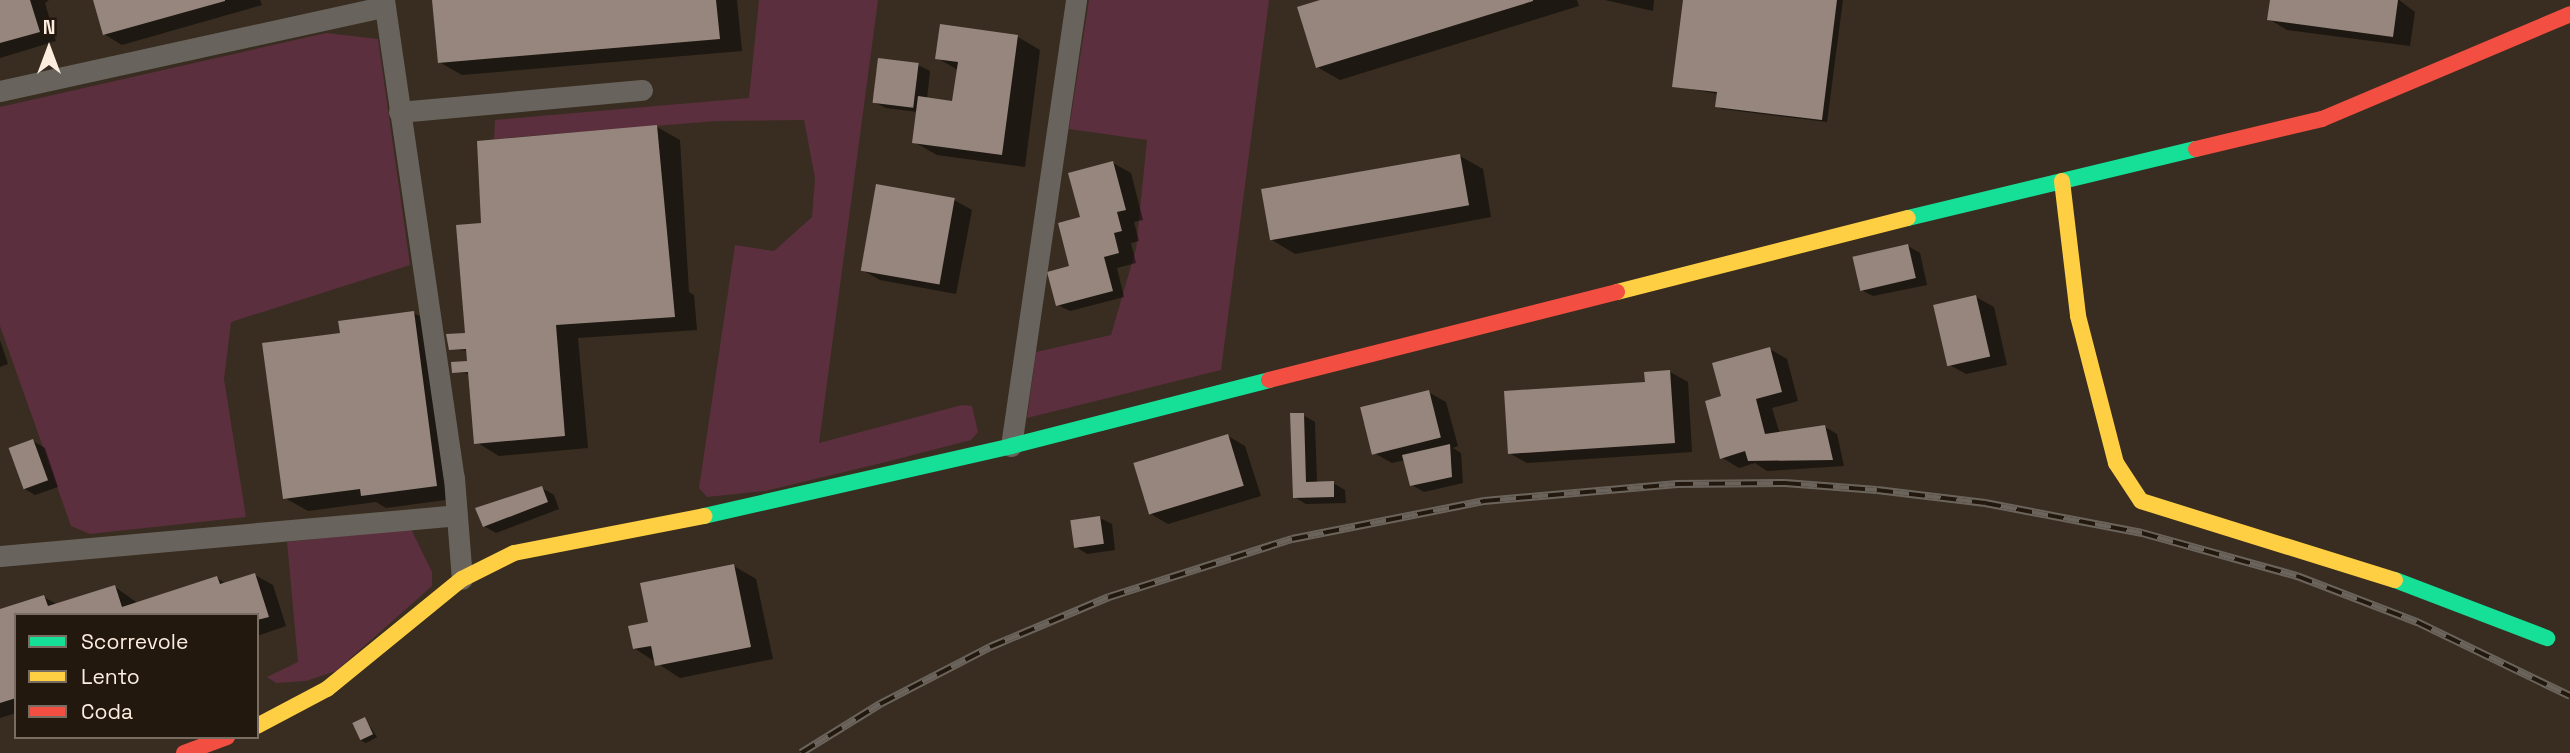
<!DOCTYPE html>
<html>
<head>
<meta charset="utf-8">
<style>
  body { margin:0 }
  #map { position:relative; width:2570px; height:753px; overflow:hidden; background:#382d20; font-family:"Space Grotesk",sans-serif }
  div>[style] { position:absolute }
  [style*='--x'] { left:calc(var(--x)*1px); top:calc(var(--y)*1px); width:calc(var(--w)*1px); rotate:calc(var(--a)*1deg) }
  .green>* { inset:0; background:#5b2f3e }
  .shadow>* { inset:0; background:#0007 }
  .building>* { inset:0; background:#96867e; transform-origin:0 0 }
  .street>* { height:21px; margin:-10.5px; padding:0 10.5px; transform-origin:10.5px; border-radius:10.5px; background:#68645d }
  .fast>* { height:16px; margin:-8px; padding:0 8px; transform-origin:8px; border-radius:8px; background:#16e098 }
  .slow>* { height:16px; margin:-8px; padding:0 8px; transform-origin:8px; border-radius:8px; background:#ffcf43 }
  .jam>* { height:16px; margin:-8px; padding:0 8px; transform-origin:8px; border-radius:8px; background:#f24e42 }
  .rail>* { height:8px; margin-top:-4px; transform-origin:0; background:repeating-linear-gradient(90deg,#22180e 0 16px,#6b645c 0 32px); box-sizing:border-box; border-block:2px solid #6b645c }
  span { translate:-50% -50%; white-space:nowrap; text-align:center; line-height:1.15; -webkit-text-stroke:7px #22180e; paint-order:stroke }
  .legend { position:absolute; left:14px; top:613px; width:245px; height:126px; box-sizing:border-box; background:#22180e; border:2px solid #796d62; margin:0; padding:9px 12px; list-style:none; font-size:21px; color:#fceddf }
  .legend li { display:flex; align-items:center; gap:14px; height:35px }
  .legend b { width:35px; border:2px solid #796d62 }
  .north { position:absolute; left:14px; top:14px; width:70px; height:70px; -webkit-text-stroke:5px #22180e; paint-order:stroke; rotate:0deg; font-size:19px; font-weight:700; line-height:28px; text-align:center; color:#fceddf }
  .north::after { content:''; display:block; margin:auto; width:24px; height:32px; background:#fceddf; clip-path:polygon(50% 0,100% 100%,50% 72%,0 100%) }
</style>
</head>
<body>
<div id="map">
  <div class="green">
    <div style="clip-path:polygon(759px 0,878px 0,819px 443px,962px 405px,972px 406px,978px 432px,971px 440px,886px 462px,765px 491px,707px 497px,699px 488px,735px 245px,774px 251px,812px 217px,815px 178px,804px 120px,717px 121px,494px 139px,495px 120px,749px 98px)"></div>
    <div style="clip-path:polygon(1089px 0,1269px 0,1221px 370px,1027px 418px,1036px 352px,1111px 335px,1136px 249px,1147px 140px,1069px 129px)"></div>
    <div style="clip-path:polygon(326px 33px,378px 39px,410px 265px,231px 322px,224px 379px,246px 517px,90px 534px,71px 526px,0 326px,0 107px)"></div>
    <div style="clip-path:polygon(411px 529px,432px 572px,432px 586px,336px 671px,306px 681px,276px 683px,267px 677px,298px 662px,287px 542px)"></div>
  </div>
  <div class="shadow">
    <div style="clip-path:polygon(0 0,49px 0,45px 3px,56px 41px,0 58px)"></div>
    <div style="clip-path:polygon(94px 0,260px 0,262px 5px,122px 45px,104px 34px)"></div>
    <div style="clip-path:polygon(434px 0,737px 0,742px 51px,462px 75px,439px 62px)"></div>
    <div style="clip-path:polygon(1326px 0,1577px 0,1579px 6px,1340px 80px,1317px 67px)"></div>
    <div style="clip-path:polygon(1605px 0,1654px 0,1653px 11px)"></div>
    <div style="clip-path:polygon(1685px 0,1843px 0,1827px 122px,1722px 109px,1716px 106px,1718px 94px,1674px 86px)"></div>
    <div style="clip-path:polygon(2272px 0,2399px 0,2415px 12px,2410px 46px,2287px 30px,2269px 19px)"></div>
    <div style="clip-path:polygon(1018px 37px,1040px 50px,1025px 167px,937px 155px,914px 142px,918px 112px,886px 108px,874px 102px,918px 65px,930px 71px,927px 99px,954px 103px,958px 70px,937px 58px)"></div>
    <div style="clip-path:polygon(657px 127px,680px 140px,689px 292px,694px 295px,697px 330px,578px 338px,588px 448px,499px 456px,476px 442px,470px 374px,454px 372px,469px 362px,468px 351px,451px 349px,467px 336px,482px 224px)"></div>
    <div style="clip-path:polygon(1460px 156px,1483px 169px,1491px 217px,1295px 254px,1272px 240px)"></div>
    <div style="clip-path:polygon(1113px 163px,1131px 173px,1143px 220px,1134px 222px,1139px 241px,1131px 243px,1136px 263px,1117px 268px,1124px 297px,1070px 311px,1058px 305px,1074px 267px,1082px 218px)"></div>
    <div style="clip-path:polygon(954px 200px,972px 210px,956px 294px,880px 280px,862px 270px)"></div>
    <div style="clip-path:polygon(1908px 246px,1920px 253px,1927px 285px,1873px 296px,1861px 290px)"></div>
    <div style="clip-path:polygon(1976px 297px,1994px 307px,2007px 365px,1966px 374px,1948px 364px)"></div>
    <div style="clip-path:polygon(414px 313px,437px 326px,460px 498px,386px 508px,376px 502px,308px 511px,285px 498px,342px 334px)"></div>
    <div style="clip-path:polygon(0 340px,8px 364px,0 367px)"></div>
    <div style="clip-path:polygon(1770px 349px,1787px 359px,1798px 401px,1772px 408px,1780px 434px,1825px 427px,1837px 434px,1844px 466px,1767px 471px,1755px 463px,1739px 468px,1721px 457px,1723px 398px)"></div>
    <div style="clip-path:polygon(1670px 372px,1688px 382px,1692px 452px,1527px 463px,1509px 453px)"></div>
    <div style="clip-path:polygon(1428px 392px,1446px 402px,1458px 446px,1453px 448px,1461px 453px,1463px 483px,1424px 492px,1412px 485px,1405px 460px,1392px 463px,1374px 453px)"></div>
    <div style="clip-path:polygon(1303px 415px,1315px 422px,1317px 483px,1333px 483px,1345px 490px,1346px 503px,1306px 504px,1294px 497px)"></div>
    <div style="clip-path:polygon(1228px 436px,1245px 446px,1261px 496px,1168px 524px,1151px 514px)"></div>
    <div style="clip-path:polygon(33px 441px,45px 448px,58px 487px,35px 495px,23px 488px)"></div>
    <div style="clip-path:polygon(542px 488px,554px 495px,559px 509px,496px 533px,484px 526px)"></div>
    <div style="clip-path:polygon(1100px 518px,1112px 524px,1115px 550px,1087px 554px,1076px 547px)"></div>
    <div style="clip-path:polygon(734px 566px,756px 579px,773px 659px,680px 678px,634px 648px,650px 623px)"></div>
    <div style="clip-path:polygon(255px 575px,273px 585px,286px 626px,257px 636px,257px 615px,16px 615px,16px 713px,0 718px,0 611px,44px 597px,58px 605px,115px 587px,139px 604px,217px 578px,226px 584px)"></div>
    <div style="clip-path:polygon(365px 719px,377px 737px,366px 743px,360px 740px)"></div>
  </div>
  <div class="building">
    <div style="clip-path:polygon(0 0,30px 0,40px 32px,0 43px)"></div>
    <div style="clip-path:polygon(93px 0,225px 0,225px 1px,103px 35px)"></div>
    <div style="clip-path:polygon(432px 0,716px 0,720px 39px,438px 63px)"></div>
    <div style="clip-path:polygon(1320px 0,1533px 0,1533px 1px,1316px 68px,1297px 7px)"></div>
    <div style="clip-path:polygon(1683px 0,1837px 0,1822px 120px,1715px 107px,1717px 92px,1672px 87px)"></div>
    <div style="clip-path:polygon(2270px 0,2398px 0,2393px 37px,2267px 20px)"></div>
    <div style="clip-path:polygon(940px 24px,1018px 35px,1002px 155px,912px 143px,918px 96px,952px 101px,958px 62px,935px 59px)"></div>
    <div style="left:878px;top:58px;width:41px;height:45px;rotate:7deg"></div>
    <div style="clip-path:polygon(657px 125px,675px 317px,556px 325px,565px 436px,474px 444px,468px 372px,452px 373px,451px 362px,467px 361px,466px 349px,449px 350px,446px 334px,465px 333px,456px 225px,481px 223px,477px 141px)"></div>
    <div style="left:1460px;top:154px;width:52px;height:202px;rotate:80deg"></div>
    <div style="clip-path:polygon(1113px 161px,1126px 210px,1117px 212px,1122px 231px,1114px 233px,1119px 253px,1104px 257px,1113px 291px,1056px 306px,1047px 272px,1069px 266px,1058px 223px,1080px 217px,1068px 173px)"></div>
    <div style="left:876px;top:184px;width:80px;height:88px;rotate:10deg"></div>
    <div style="left:1908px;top:244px;width:35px;height:57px;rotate:77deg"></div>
    <div style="left:1976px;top:295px;width:63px;height:44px;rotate:77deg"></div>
    <div style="clip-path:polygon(414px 311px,437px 486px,361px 496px,360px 489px,283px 499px,262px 343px,340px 333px,338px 321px)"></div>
    <div style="clip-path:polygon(1770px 347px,1782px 392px,1756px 399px,1765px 434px,1825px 425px,1833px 460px,1748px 461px,1745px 451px,1720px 459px,1705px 401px,1721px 396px,1712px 363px)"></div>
    <div style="clip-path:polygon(1670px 370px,1675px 443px,1508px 454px,1504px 391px,1645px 382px,1644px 372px)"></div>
    <div style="left:1429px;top:390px;width:49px;height:71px;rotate:76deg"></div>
    <div style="clip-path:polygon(1290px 413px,1304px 413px,1306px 482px,1334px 481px,1334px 497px,1293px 498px)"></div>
    <div style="left:1228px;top:434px;width:54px;height:99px;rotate:73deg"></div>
    <div style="left:33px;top:439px;width:44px;height:26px;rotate:70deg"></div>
    <div style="clip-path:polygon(1450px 444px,1452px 477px,1410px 486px,1402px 455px)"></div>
    <div style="clip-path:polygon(542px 486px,548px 502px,483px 527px,475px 508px)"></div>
    <div style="left:1100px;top:516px;width:28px;height:30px;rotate:82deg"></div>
    <div style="clip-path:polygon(734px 564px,751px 647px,655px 666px,651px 646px,633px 649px,628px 626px,648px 622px,640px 583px)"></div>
    <div style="clip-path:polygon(255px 573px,269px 617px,257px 620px,257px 615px,16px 615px,16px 698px,0 703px,0 609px,44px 595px,48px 606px,115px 585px,122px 607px,217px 576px,220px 584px)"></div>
    <div style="left:365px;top:717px;width:19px;height:14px;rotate:65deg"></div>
  </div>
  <div class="street">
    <div style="--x:384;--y:0;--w:483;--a:81.7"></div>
    <div style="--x:454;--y:478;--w:101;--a:85.5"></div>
    <div style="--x:0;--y:91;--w:394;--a:-12.4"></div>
    <div style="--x:399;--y:112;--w:244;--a:-5.2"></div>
    <div style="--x:1011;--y:446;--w:451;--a:-81.7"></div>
    <div style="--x:0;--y:556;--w:458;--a:-5.1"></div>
  </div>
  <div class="fast">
    <div style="--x:1908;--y:218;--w:296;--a:-13.5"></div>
    <div style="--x:704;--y:516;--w:315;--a:-12.8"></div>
    <div style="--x:1011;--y:446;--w:266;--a:-14.3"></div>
    <div style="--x:2395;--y:580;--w:163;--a:20.9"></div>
  </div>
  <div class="slow">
    <div style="--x:2062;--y:181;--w:136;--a:83.2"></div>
    <div style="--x:2078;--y:316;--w:152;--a:75.5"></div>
    <div style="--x:2116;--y:463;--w:45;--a:56.7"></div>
    <div style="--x:2141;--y:501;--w:266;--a:17.3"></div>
    <div style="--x:1617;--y:292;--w:300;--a:-14.3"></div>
    <div style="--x:257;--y:726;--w:79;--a:-27.9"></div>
    <div style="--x:327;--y:689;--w:174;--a:-39.2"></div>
    <div style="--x:462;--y:579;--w:58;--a:-26.6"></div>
    <div style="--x:514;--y:553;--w:194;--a:-11"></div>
  </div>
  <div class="jam">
    <div style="--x:2196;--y:149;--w:130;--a:-13.4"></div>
    <div style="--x:2322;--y:119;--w:269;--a:-22.9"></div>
    <div style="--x:1269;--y:380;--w:359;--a:-14.2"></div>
    <div style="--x:184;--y:753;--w:46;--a:-20.4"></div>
  </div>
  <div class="rail">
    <div style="--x:801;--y:753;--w:93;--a:-31.8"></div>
    <div style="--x:880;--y:704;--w:124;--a:-27.4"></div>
    <div style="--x:990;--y:647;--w:129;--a:-22.8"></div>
    <div style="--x:1109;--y:597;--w:192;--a:-17.6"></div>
    <div style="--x:1292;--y:539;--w:196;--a:-11.2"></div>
    <div style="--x:1484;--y:501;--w:194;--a:-5"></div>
    <div style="--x:1677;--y:484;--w:108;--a:-0.5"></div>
    <div style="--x:1785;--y:483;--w:92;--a:4.4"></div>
    <div style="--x:1877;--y:490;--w:109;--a:6.9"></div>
    <div style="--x:1985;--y:503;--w:160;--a:10.8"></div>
    <div style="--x:2142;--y:533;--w:161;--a:15.5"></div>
    <div style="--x:2297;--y:576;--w:129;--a:21"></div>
    <div style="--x:2417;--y:622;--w:170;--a:25.8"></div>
  </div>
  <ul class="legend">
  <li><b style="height:9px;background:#16e098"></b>Scorrevole</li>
  <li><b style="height:9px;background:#ffcf43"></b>Lento</li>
  <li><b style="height:9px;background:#f24e42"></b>Coda</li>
  </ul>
  <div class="north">N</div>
</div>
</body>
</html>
